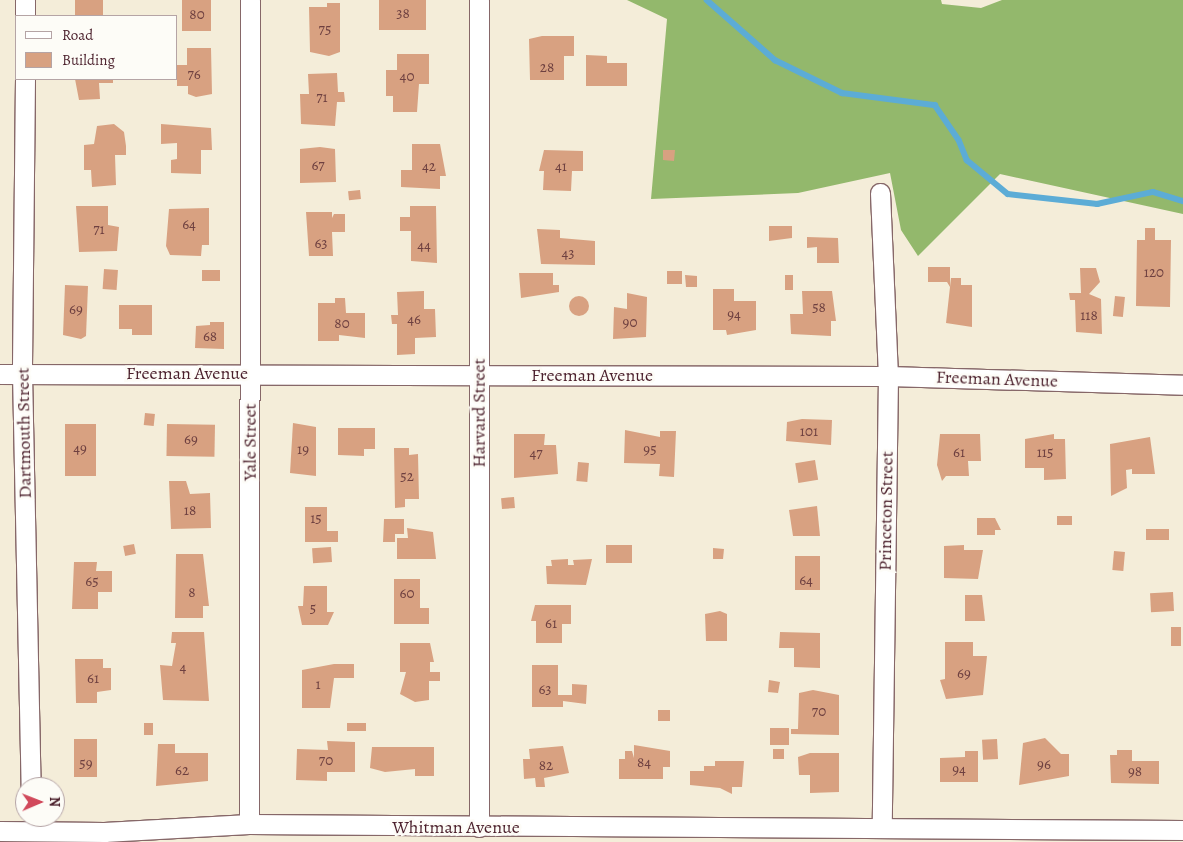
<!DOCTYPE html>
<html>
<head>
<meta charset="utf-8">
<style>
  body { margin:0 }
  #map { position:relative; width:1183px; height:842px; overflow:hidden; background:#f4edd9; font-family:Alegreya,serif }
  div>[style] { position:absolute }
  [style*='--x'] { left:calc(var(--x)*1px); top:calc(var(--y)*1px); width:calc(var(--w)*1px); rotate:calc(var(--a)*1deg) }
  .forest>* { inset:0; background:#93b86c }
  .stream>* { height:5.5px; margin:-2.75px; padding:0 2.75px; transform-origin:2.75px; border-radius:2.75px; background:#5cacd6 }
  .building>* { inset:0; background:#d8a181; transform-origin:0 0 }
  .round { border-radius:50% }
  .roads { filter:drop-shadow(1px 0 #866768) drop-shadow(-1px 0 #866768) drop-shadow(0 1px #866768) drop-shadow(0 -1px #866768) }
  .street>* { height:19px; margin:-9.5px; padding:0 9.5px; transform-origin:9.5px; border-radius:9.5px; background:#fff }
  span { translate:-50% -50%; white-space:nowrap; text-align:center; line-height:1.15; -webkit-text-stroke:5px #fdfcf7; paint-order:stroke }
  .number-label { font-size:15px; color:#6e4040 }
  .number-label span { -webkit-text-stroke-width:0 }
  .street-label { font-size:18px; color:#4a1f2b }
  .legend { position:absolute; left:15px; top:15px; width:162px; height:65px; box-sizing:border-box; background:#fdfcf7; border:1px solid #b5a4a5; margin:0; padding:6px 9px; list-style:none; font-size:15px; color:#4a1f2b }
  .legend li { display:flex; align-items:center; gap:10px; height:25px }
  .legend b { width:25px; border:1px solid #b5a4a5 }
  .north { position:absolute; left:15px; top:777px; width:50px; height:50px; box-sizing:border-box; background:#fdfcf7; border:1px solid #b5a4a5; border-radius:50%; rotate:89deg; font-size:14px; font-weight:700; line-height:20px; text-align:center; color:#4a1f2b }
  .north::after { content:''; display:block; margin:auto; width:18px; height:22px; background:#d1495b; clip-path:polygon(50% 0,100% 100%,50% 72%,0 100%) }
</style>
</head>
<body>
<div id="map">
  <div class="forest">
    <div style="clip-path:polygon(627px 0,941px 0,942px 4px,981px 8px,1002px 0,1183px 0,1183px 214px,1000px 174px,918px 256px,901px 230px,890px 173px,798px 193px,651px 199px,667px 19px)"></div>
  </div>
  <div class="stream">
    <div style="--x:707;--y:0;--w:91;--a:41.4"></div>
    <div style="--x:775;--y:60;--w:75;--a:26.2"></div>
    <div style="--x:842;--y:93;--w:94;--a:7.4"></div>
    <div style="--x:935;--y:105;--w:42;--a:55.6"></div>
    <div style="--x:959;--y:140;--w:22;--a:68"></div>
    <div style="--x:967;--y:160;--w:53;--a:39.7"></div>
    <div style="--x:1008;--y:194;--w:90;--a:6.4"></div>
    <div style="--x:1097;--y:204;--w:57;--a:-12.1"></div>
    <div style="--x:1153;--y:192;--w:31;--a:17"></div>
  </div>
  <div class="building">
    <div style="left:75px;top:0;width:28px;height:16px"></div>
    <div style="left:182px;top:0;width:29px;height:31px"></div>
    <div style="left:379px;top:0;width:47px;height:30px"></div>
    <div style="clip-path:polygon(327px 3px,340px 3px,340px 52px,329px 56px,310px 52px,309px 7px,327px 7px)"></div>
    <div style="clip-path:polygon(542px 36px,574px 36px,574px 56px,564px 56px,564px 80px,530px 80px,529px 39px)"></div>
    <div style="clip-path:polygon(187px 48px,211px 48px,212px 94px,196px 97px,188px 94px,188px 86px,177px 86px,177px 65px,187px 65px)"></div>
    <div style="clip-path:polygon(397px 54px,429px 54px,429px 84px,419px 84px,417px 112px,393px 112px,393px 96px,386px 96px,386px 70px,397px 70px)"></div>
    <div style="clip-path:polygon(586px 55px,607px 56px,607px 63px,627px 63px,627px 86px,586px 86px)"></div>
    <div style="clip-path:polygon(337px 73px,338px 92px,344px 92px,345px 102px,337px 102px,335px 126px,301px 124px,300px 94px,309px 94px,308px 74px)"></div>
    <div style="clip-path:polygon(75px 79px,113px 79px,113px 83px,99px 83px,100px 99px,79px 100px)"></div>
    <div style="clip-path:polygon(114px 124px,124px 132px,126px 146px,126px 155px,115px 155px,116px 185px,92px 187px,91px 170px,84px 170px,84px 145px,94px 144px,97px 126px)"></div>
    <div style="clip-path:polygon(161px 124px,211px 128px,212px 150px,201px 150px,201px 174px,171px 173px,171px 160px,177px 159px,177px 143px,161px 144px)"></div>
    <div style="clip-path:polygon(412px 144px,440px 144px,446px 176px,440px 176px,440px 189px,401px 187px,401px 170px,412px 170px)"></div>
    <div style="clip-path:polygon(320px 147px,335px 149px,336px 182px,300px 183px,300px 149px)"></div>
    <div style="clip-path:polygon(544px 150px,583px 151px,583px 171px,572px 171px,571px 191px,543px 190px,544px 171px,539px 171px)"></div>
    <div style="clip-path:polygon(663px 150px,675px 150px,674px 161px,663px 160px)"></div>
    <div style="left:360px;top:190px;width:9px;height:12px;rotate:84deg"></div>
    <div style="clip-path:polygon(76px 206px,108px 206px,108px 225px,119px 227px,117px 251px,79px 252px)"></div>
    <div style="clip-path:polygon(410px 206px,436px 206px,437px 263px,411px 261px,411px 231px,400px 231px,400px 217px,410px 217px)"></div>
    <div style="clip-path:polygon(209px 208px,209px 245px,202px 245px,201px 256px,170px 255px,166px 246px,169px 209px)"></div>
    <div style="clip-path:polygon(306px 212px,332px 212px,332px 218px,334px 214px,345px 214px,345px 232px,332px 232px,333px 256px,309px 256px)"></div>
    <div style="clip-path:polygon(769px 226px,792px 226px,792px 238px,769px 241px)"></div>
    <div style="clip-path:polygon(1145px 228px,1155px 228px,1155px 240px,1171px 240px,1170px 307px,1136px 306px,1137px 240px,1145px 240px)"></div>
    <div style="clip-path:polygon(537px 229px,560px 230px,560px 238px,595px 241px,595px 265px,541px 264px)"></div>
    <div style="clip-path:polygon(807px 237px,838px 238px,839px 263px,817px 263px,817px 247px,807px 248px)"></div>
    <div style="clip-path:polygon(928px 267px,950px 267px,950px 287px,947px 282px,928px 282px)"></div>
    <div style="clip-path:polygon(1080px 268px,1096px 268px,1100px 282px,1089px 294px,1101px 299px,1102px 334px,1076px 332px,1075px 300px,1070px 300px,1069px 293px,1081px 293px)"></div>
    <div style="left:104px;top:269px;width:14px;height:20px;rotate:4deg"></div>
    <div style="left:202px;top:270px;width:18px;height:11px"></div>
    <div style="left:682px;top:271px;width:13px;height:15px;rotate:90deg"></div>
    <div style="clip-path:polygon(519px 273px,553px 273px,553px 285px,559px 285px,559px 292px,521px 298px)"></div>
    <div style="clip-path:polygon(685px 275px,697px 276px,697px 287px,686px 287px)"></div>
    <div style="left:785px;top:275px;width:8px;height:15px"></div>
    <div style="clip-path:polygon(951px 278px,961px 278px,961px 285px,972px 285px,972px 327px,946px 323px)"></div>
    <div style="clip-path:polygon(65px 285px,88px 286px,86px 336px,81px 339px,63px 335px)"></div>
    <div style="clip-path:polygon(713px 289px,734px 289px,734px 301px,756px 301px,756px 330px,727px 335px,726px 330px,713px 330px)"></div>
    <div style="clip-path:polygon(424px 291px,424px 309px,435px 309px,436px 337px,415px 338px,415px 354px,397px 355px,397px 324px,392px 324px,391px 315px,398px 315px,397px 292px)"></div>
    <div style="clip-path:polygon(802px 291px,832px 291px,836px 321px,831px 321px,831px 336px,791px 334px,790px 314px,803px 314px)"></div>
    <div style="clip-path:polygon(627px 293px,647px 297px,646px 337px,613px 339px,614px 307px,627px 309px)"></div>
    <div class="round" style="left:569px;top:296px;width:20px;height:20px"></div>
    <div style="left:1115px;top:296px;width:10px;height:20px;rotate:6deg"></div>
    <div style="clip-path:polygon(335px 298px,345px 298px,346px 313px,365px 313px,365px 338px,339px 335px,339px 341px,318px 341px,318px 303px,335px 303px)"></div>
    <div style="clip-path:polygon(119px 305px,152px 305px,152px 335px,132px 335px,132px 329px,119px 329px)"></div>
    <div style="clip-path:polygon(210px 322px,224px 322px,224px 349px,195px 348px,196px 326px,210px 325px)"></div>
    <div style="left:145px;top:413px;width:10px;height:12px;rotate:6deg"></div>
    <div style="clip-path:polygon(802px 419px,832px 420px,831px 445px,786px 441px,787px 422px)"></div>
    <div style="clip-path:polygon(293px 423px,316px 427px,316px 476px,290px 473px)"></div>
    <div style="left:65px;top:424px;width:31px;height:52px"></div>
    <div style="left:167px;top:424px;width:48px;height:32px;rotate:1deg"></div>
    <div style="clip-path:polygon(338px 428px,375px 428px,375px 449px,364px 449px,364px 456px,338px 455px)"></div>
    <div style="clip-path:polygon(625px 430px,660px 437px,660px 431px,676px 431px,674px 477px,659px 476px,660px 464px,624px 463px)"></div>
    <div style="clip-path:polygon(514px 434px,545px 434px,544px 445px,556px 445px,558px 474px,514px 478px)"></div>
    <div style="clip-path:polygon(940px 434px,980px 434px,981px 461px,968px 461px,969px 476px,946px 476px,942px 481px,937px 465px)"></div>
    <div style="clip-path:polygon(1054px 434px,1054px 439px,1065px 439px,1066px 479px,1044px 480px,1044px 468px,1025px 468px,1025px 439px)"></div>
    <div style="clip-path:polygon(1150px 437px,1155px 474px,1132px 474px,1132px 469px,1126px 470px,1127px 488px,1111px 496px,1110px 444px)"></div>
    <div style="clip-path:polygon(394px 448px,409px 448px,409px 455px,418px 454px,419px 499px,405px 499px,405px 507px,395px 508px)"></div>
    <div style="left:815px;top:460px;width:20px;height:20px;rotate:81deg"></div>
    <div style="left:578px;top:462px;width:11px;height:19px;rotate:5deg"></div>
    <div style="clip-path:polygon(169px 481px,186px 481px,190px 494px,210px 493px,211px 528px,171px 529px)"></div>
    <div style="left:514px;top:497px;width:11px;height:13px;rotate:85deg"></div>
    <div style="clip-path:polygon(817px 506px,820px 536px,793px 536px,789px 510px)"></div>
    <div style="clip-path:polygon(305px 507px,327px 507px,327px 531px,338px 531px,338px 542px,305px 542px)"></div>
    <div style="left:1057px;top:516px;width:15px;height:9px"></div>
    <div style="clip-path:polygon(977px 518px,995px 518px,1001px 530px,995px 530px,995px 535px,977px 535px)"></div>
    <div style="clip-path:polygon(384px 519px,404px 519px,404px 534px,395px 534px,395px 542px,383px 542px)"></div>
    <div style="clip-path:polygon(407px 528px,433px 532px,436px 559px,397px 559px,397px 538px,408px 538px)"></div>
    <div style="left:1169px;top:529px;width:11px;height:23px;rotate:90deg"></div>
    <div style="left:134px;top:544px;width:10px;height:11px;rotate:79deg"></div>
    <div style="left:606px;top:545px;width:26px;height:18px"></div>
    <div style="clip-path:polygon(964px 545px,964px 550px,983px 550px,978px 579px,944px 578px,944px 546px)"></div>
    <div style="left:331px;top:547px;width:15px;height:19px;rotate:86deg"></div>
    <div style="clip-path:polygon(713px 548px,724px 549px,723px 559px,713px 559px)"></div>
    <div style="left:1114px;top:551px;width:11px;height:19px;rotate:5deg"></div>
    <div style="clip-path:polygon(176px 554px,203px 554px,209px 606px,203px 606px,203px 618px,175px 618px)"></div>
    <div style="left:795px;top:556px;width:25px;height:34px"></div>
    <div style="clip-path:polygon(568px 559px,568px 565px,574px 565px,573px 560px,592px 559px,586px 585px,547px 584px,546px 566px,552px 566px,551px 560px)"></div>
    <div style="clip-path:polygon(74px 562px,97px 562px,96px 571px,112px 571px,112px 592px,98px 592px,98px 609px,72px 609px)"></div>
    <div style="clip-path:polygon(394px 579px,420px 579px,420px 608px,429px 608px,429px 624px,394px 624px)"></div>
    <div style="clip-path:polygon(304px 586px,327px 586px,327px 612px,334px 612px,328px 625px,302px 625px,298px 606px,303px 606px)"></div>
    <div style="left:1173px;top:592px;width:19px;height:23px;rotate:87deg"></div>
    <div style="clip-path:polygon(965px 595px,982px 595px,985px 621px,965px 621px)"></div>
    <div style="clip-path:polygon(535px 605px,571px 605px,571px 624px,562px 624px,562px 643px,536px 643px,536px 621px,531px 621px)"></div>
    <div style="clip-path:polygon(720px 611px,727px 614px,727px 641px,706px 641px,705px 614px)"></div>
    <div style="left:1171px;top:627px;width:10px;height:19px"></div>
    <div style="clip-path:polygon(172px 632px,204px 632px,209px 701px,163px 700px,160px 665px,172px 666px,176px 643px,171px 643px)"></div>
    <div style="clip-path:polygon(780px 632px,820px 633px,820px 668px,794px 667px,794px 648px,779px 648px)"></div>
    <div style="clip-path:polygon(945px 642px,973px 642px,973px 656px,987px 656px,983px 695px,946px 699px,940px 680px,945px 679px)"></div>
    <div style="clip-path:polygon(400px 643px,430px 643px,434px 662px,430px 662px,430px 672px,440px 672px,440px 681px,429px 681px,429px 700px,415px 702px,400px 694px,406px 672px,400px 672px)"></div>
    <div style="clip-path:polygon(75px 659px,103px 659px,103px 668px,111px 668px,111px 690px,97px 692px,97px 703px,76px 703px)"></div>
    <div style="clip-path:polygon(334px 664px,354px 664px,354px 678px,334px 678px,330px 708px,302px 708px,302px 670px)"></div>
    <div style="clip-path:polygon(532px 665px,558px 665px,558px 695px,572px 695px,572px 684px,587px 685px,586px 704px,563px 701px,563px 707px,532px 707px)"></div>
    <div style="clip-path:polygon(769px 680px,780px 682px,778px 693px,768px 692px)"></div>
    <div style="clip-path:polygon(813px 690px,839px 695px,839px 735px,791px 734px,791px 729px,798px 729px,799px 693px)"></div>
    <div style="left:658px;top:710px;width:12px;height:11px"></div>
    <div style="left:144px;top:723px;width:9px;height:12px"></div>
    <div style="left:347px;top:723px;width:19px;height:8px"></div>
    <div style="left:770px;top:728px;width:19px;height:17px"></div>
    <div style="clip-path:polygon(1045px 738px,1061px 754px,1069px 754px,1069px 776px,1019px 785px,1023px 743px)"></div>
    <div style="left:74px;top:739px;width:23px;height:38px"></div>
    <div style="left:997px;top:739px;width:20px;height:15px;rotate:87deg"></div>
    <div style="clip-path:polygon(327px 741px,355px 742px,355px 772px,327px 772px,327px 781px,296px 780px,297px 749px,328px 750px)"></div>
    <div style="clip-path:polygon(158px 744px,175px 744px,175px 753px,208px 753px,208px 781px,156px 786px)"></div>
    <div style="clip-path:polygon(634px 745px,670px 751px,670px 767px,663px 767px,663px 779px,619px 779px,619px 759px,625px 759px,625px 751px,632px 751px,634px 758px)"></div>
    <div style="clip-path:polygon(563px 746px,569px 773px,544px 778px,545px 787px,536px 787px,535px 778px,524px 779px,523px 759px,530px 759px,529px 749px)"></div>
    <div style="clip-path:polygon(372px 747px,434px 747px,434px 776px,415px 776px,415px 769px,385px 772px,370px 768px)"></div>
    <div style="left:773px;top:749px;width:11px;height:10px"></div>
    <div style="clip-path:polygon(1117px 750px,1132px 750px,1132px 761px,1159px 761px,1159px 784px,1111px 783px,1110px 755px,1117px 755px)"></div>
    <div style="clip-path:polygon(965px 751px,978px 751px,978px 782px,940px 782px,940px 758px,965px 757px)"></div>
    <div style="clip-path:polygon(810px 753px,839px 753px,839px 792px,810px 793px,810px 775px,799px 775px,798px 757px)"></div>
    <div style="clip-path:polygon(715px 761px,744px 761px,742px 787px,732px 787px,732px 794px,720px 788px,690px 785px,690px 771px,704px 771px,704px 766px,715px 766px)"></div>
  </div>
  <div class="roads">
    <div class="street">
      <div style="--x:25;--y:16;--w:16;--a:-90"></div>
      <div style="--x:25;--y:79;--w:294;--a:90.6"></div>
      <div style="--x:22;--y:373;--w:414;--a:88.8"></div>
      <div style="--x:880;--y:193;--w:183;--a:87.5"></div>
      <div style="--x:888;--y:376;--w:452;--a:90.8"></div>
      <div style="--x:0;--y:374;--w:888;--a:0.13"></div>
      <div style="--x:888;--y:376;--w:295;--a:1.7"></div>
      <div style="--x:249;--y:824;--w:824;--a:-89.93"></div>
      <div style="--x:479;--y:827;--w:827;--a:-90"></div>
      <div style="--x:0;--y:831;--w:104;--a:0.6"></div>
      <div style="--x:104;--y:832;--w:145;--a:-3.2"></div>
      <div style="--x:249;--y:824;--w:934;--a:0.37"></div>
    </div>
  </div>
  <div class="number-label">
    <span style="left:403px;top:14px">38</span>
    <span style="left:197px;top:15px">80</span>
    <span style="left:325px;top:30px">75</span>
    <span style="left:547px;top:68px">28</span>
    <span style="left:194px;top:75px">76</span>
    <span style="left:407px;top:77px">40</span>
    <span style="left:322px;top:98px">71</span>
    <span style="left:318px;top:166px">67</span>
    <span style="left:429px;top:167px">42</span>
    <span style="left:561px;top:167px">41</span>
    <span style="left:189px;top:225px">64</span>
    <span style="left:99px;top:230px">71</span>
    <span style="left:321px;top:244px">63</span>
    <span style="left:424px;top:246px">44</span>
    <span style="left:568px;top:254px">43</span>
    <span style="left:1154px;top:273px">120</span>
    <span style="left:819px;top:308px">58</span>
    <span style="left:76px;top:310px">69</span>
    <span style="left:734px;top:315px">94</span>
    <span style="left:1089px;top:316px">118</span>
    <span style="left:414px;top:320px">46</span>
    <span style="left:630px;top:323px">90</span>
    <span style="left:342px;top:324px">80</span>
    <span style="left:210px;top:337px">68</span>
    <span style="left:809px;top:432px">101</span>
    <span style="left:191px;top:440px">69</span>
    <span style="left:80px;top:449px">49</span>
    <span style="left:303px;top:450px">19</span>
    <span style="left:650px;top:450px">95</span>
    <span style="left:959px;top:453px">61</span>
    <span style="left:1045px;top:453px">115</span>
    <span style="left:536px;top:454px">47</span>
    <span style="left:407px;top:477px">52</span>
    <span style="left:190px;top:511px">18</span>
    <span style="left:316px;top:519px">15</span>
    <span style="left:806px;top:581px">64</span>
    <span style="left:92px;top:582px">65</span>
    <span style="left:192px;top:593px">8</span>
    <span style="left:407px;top:594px">60</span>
    <span style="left:313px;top:609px">5</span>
    <span style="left:551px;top:624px">61</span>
    <span style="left:183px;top:668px">4</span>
    <span style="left:964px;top:674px">69</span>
    <span style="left:93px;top:679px">61</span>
    <span style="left:318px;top:685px">1</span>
    <span style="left:545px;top:690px">63</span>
    <span style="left:819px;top:712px">70</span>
    <span style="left:326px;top:761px">70</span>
    <span style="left:644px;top:763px">84</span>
    <span style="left:86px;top:764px">59</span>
    <span style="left:1044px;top:765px">96</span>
    <span style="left:546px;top:766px">82</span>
    <span style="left:959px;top:770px">94</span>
    <span style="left:182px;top:771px">62</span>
    <span style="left:1135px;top:772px">98</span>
  </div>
  <div class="street-label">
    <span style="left:187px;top:373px">Freeman Avenue</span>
    <span style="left:592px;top:375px">Freeman Avenue</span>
    <span style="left:997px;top:379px;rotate:2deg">Freeman Avenue</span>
    <span style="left:479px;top:413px;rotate:-90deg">Harvard Street</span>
    <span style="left:24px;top:433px;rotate:-91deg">Dartmouth Street</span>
    <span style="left:250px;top:442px;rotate:-90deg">Yale Street</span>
    <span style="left:886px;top:511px;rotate:-89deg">Princeton Street</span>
    <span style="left:456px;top:827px">Whitman Avenue</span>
  </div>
  <ul class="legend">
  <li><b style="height:6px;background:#fff"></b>Road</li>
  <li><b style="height:14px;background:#d8a181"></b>Building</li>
  </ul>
  <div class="north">N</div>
</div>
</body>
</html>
